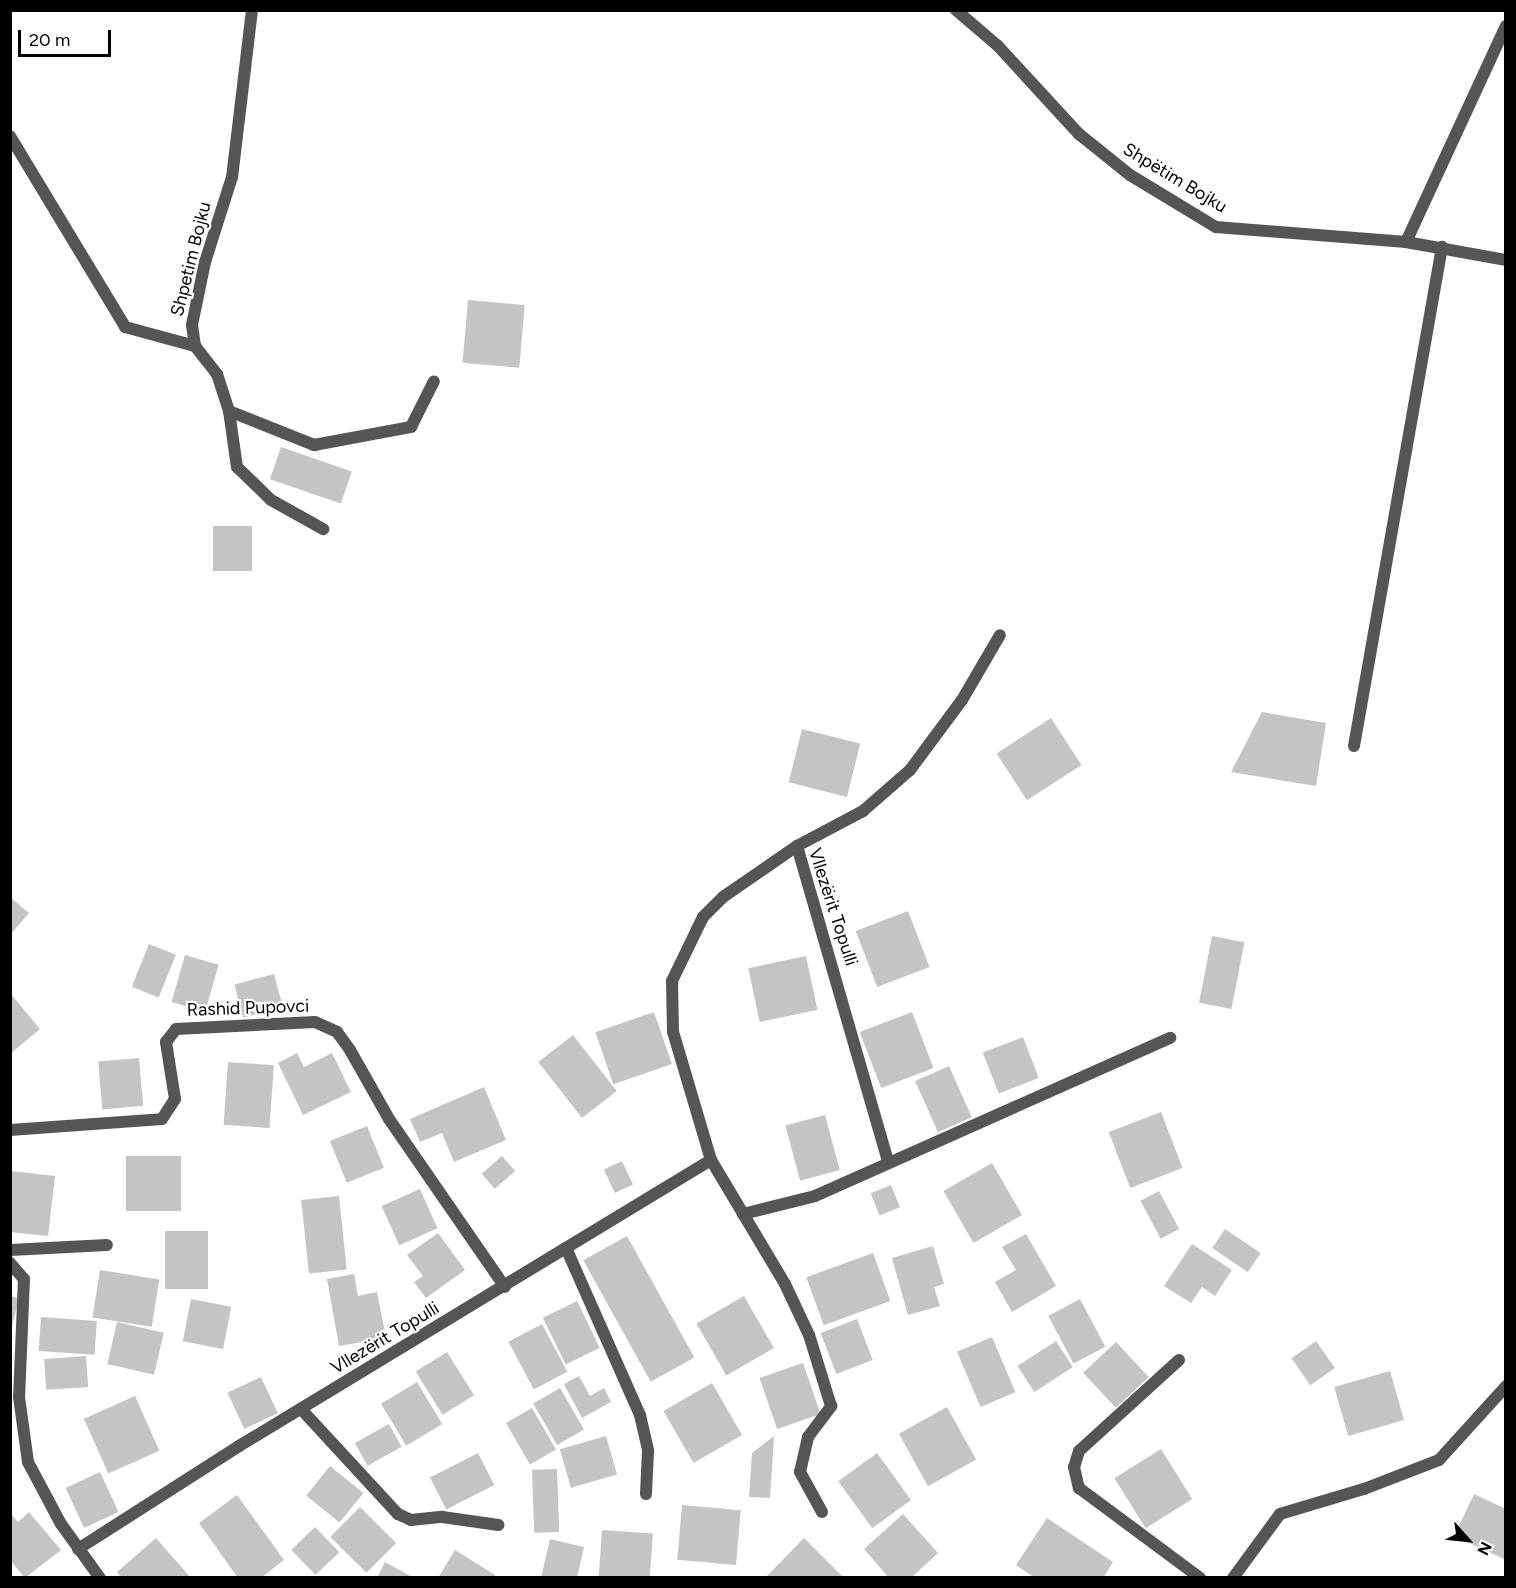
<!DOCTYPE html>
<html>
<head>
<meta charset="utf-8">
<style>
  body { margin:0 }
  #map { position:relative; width:1516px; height:1588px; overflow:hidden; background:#fff; font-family:Figtree,sans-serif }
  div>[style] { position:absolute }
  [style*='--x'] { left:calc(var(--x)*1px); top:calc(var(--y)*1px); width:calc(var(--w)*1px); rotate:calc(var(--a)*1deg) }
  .building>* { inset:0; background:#c4c4c4; transform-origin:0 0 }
  .service>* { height:12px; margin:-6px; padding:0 6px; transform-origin:6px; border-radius:6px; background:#555 }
  .minor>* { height:12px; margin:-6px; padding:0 6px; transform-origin:6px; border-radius:6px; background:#555 }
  span { translate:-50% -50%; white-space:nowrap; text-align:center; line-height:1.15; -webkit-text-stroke:4.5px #fff; paint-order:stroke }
  .street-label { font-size:18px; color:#000 }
  .frame { position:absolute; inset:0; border:12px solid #000; pointer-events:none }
  .north { position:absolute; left:1438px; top:1510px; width:60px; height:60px; -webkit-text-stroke:4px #fff; paint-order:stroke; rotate:117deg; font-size:16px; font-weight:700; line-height:24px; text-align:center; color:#000 }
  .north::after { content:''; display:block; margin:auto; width:21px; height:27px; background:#000; clip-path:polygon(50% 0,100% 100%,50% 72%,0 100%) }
  .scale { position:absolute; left:18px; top:30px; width:93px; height:27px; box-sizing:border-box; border:3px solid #000; border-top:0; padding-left:8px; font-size:18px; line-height:21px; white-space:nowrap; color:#000; -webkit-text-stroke:4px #fff; paint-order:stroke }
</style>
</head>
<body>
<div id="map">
  <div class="building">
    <div style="left:468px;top:300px;width:57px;height:63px;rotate:5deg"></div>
    <div style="left:281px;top:447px;width:75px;height:34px;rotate:19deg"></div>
    <div style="left:252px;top:526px;width:45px;height:39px;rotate:90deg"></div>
    <div style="clip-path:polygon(1262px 712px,1326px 723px,1316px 786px,1231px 772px)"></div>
    <div style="left:1051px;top:718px;width:56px;height:65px;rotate:57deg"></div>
    <div style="left:802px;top:729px;width:60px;height:55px;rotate:14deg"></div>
    <div style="clip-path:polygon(10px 897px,29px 913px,10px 935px)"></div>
    <div style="left:908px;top:911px;width:60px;height:56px;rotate:69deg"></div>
    <div style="left:1212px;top:936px;width:33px;height:68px;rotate:11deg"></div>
    <div style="left:149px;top:944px;width:29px;height:46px;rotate:22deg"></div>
    <div style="left:185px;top:955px;width:35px;height:49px;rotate:16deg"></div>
    <div style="left:806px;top:956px;width:55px;height:59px;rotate:78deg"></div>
    <div style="left:274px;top:974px;width:34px;height:41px;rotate:75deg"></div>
    <div style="clip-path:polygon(10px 993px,40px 1029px,10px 1054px)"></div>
    <div style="left:654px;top:1012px;width:55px;height:62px;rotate:71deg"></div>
    <div style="left:912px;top:1012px;width:60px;height:56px;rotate:69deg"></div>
    <div style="left:573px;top:1035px;width:71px;height:44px;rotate:52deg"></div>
    <div style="left:1023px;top:1037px;width:44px;height:43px;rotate:69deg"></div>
    <div style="clip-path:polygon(297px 1053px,304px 1067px,332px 1053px,351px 1092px,303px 1115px,278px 1063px)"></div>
    <div style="left:139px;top:1058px;width:48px;height:41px;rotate:85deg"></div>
    <div style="left:228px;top:1062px;width:46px;height:63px;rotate:4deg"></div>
    <div style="left:949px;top:1066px;width:56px;height:37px;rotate:66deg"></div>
    <div style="clip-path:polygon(484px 1087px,506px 1140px,454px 1162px,442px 1133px,420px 1142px,410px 1119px)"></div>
    <div style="left:1161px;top:1112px;width:60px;height:56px;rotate:69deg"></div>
    <div style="left:825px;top:1115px;width:57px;height:41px;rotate:75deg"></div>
    <div style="left:367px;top:1126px;width:45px;height:40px;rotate:68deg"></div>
    <div style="left:126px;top:1156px;width:55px;height:55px"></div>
    <div style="left:502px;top:1156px;width:20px;height:27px;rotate:49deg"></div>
    <div style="left:622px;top:1161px;width:26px;height:20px;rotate:65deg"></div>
    <div style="left:992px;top:1163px;width:60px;height:56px;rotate:60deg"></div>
    <div style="clip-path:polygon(10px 1171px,55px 1176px,48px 1236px,10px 1232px)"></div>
    <div style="left:891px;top:1185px;width:24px;height:22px;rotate:68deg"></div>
    <div style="left:420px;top:1189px;width:43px;height:42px;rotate:66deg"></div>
    <div style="left:1159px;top:1191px;width:43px;height:21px;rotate:62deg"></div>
    <div style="left:339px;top:1196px;width:74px;height:38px;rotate:84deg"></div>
    <div style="left:1225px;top:1229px;width:43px;height:23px;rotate:34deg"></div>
    <div style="left:165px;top:1231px;width:43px;height:58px"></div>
    <div style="clip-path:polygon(438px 1233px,465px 1270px,426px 1298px,414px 1282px,423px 1276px,407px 1255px)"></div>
    <div style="clip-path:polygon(1026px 1234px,1056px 1286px,1012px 1312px,995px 1282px,1016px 1270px,1002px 1247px)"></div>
    <div style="left:627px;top:1236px;width:139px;height:50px;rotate:61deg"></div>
    <div style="clip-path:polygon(1192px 1244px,1232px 1270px,1215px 1296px,1202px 1287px,1191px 1303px,1164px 1286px)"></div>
    <div style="clip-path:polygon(933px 1246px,944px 1284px,934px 1287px,940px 1306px,908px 1315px,892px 1258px)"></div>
    <div style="left:873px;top:1253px;width:51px;height:71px;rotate:70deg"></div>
    <div style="left:100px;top:1270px;width:60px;height:48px;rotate:9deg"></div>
    <div style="clip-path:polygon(354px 1274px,358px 1296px,377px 1292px,386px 1338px,339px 1346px,327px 1279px)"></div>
    <div style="clip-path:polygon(10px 1296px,19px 1298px,11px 1330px,10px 1329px)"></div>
    <div style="left:744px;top:1296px;width:60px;height:55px;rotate:60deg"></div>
    <div style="left:191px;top:1299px;width:41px;height:43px;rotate:11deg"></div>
    <div style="left:1080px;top:1299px;width:54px;height:36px;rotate:62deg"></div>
    <div style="left:577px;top:1301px;width:52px;height:38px;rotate:64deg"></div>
    <div style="left:41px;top:1317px;width:56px;height:34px;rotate:4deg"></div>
    <div style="left:857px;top:1319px;width:44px;height:39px;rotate:69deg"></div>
    <div style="left:117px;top:1322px;width:48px;height:43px;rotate:13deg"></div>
    <div style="left:542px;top:1324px;width:54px;height:38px;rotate:62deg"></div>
    <div style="left:992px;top:1337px;width:60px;height:38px;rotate:67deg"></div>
    <div style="left:1056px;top:1341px;width:31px;height:46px;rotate:57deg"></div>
    <div style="left:1316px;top:1341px;width:33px;height:30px;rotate:55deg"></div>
    <div style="left:1116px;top:1342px;width:48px;height:45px;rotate:47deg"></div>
    <div style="left:447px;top:1352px;width:51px;height:37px;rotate:58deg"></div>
    <div style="left:86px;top:1356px;width:31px;height:42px;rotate:86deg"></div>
    <div style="left:803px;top:1363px;width:54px;height:46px;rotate:71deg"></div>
    <div style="left:1390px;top:1371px;width:51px;height:58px;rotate:74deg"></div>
    <div style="clip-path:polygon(579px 1376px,590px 1396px,604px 1388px,611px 1402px,582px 1418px,564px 1384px)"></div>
    <div style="left:261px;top:1377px;width:40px;height:37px;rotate:65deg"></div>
    <div style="left:417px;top:1382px;width:49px;height:42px;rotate:59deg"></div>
    <div style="left:712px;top:1383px;width:60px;height:56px;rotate:60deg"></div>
    <div style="left:560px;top:1388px;width:48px;height:31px;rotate:60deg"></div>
    <div style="left:135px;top:1396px;width:60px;height:56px;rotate:66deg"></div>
    <div style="left:947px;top:1407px;width:60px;height:55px;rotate:61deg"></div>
    <div style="left:532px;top:1408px;width:48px;height:30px;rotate:60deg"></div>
    <div style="left:389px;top:1424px;width:26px;height:39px;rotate:61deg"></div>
    <div style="left:606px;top:1436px;width:40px;height:48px;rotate:74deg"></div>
    <div style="clip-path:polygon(774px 1436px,770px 1498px,749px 1497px,752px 1453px)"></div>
    <div style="left:1161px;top:1449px;width:59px;height:55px;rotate:58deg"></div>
    <div style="left:478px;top:1453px;width:36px;height:54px;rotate:63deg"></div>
    <div style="left:877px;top:1453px;width:58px;height:48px;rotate:54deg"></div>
    <div style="left:330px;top:1466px;width:43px;height:38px;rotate:39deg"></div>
    <div style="left:557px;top:1469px;width:63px;height:25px;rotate:88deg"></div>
    <div style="left:100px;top:1472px;width:44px;height:38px;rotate:65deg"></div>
    <div style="clip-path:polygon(1474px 1494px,1506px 1509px,1506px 1560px,1454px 1536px)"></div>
    <div style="clip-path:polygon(237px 1495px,284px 1560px,261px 1578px,238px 1578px,199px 1523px)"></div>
    <div style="left:682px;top:1505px;width:59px;height:55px;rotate:5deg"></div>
    <div style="left:360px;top:1507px;width:51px;height:42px;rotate:45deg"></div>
    <div style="clip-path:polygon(29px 1512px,61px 1550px,25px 1578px,10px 1560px,10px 1513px,18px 1522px)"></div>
    <div style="clip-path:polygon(903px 1514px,938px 1553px,911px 1578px,889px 1578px,864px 1549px)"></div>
    <div style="clip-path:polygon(1047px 1518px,1113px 1562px,1103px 1578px,1035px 1578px,1016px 1565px)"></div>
    <div style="left:315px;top:1527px;width:35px;height:33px;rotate:46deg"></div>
    <div style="left:602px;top:1530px;width:51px;height:48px;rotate:4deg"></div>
    <div style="clip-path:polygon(156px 1538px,191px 1578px,121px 1578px,117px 1572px)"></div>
    <div style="clip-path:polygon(804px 1538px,844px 1578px,765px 1578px)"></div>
    <div style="clip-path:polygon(550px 1539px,584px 1547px,577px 1578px,541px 1578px)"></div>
    <div style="clip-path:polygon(455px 1550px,495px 1575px,494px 1578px,438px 1578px)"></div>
    <div style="clip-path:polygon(385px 1562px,414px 1578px,377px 1578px)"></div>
  </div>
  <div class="service">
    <div style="--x:10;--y:136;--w:223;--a:58.9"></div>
    <div style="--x:125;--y:327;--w:73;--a:15.2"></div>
    <div style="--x:1406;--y:242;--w:238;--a:-65.2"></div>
    <div style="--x:229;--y:411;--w:57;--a:81.9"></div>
    <div style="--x:237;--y:467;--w:47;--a:44.1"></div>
    <div style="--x:271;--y:500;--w:60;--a:29.1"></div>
    <div style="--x:1354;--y:746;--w:507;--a:-80"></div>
  </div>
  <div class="minor">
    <div style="--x:252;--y:10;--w:168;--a:96.8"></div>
    <div style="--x:232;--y:177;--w:89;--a:107.6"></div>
    <div style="--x:205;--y:262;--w:64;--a:101.7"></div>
    <div style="--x:192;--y:325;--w:21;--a:82"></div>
    <div style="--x:195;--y:346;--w:36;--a:52"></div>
    <div style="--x:217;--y:374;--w:39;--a:72"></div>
    <div style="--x:229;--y:411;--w:92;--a:21.8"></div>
    <div style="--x:314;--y:445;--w:99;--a:-10.5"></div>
    <div style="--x:411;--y:427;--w:51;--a:-63.4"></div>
    <div style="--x:956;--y:10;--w:55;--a:40.6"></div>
    <div style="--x:998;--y:46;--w:120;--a:47.4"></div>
    <div style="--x:1079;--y:134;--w:65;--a:38.8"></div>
    <div style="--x:1130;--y:175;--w:100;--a:31.2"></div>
    <div style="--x:1216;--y:227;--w:191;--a:4.5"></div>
    <div style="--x:1406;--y:242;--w:102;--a:10.2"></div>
    <div style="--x:797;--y:846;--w:329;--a:73.9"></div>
    <div style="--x:10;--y:1130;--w:152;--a:-4.1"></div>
    <div style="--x:162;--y:1119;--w:24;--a:-57"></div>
    <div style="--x:175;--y:1099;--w:58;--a:-99"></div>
    <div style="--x:166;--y:1042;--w:16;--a:-52"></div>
    <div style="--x:176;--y:1029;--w:139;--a:-2.9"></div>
    <div style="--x:315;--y:1022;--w:24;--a:24"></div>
    <div style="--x:337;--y:1032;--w:22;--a:54"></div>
    <div style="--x:350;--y:1050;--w:79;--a:60.5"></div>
    <div style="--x:389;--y:1119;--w:204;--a:55.4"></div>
    <div style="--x:743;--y:1214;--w:74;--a:-14"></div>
    <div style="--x:815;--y:1196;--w:389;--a:-24"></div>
    <div style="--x:566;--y:1248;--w:183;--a:66.1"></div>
    <div style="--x:640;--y:1415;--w:37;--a:77"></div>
    <div style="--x:648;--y:1451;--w:43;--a:92.7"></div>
    <div style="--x:10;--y:1250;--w:97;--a:-3"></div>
    <div style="--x:10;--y:1263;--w:21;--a:49"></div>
    <div style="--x:24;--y:1279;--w:118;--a:92.4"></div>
    <div style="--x:19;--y:1397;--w:66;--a:82.1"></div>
    <div style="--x:28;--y:1462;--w:70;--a:62"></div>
    <div style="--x:61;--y:1524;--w:67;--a:54.2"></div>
    <div style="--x:1179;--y:1360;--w:135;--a:137.7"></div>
    <div style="--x:1079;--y:1451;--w:17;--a:107"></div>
    <div style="--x:1074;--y:1467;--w:22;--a:77"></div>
    <div style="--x:1079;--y:1488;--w:151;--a:36.6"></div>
    <div style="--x:301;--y:1409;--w:143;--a:47.3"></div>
    <div style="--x:398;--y:1514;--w:14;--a:25"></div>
    <div style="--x:411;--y:1520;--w:31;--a:-6"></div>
    <div style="--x:442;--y:1517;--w:57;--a:8.1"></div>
    <div style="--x:822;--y:1512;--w:46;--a:-118.8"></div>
    <div style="--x:800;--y:1472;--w:36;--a:-77"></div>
    <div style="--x:808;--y:1437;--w:39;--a:-53"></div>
    <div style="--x:831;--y:1406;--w:74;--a:-107.2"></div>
    <div style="--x:809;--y:1335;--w:56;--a:-115.2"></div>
    <div style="--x:785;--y:1284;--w:144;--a:-120.8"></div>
    <div style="--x:711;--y:1160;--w:134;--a:-106.5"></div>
    <div style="--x:673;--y:1032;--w:51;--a:-91.1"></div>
    <div style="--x:672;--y:981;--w:71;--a:-64.2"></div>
    <div style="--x:703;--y:917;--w:28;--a:-45"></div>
    <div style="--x:723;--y:897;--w:90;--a:-34.6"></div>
    <div style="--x:797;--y:846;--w:75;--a:-27.9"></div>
    <div style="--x:863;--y:811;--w:62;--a:-41.1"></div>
    <div style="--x:910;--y:770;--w:87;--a:-53.4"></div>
    <div style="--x:962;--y:700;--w:75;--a:-59.7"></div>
    <div style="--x:78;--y:1549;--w:191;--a:-32.6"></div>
    <div style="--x:239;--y:1446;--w:552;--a:-31.21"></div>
    <div style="--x:1233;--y:1578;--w:79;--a:-53.7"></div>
    <div style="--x:1280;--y:1514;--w:88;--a:-16.6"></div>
    <div style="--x:1364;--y:1489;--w:80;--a:-21.1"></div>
    <div style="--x:1439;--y:1460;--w:100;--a:-47.8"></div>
  </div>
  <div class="street-label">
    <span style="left:1175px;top:178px;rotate:31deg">Shpëtim Bojku</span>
    <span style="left:191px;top:259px;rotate:-76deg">Shpetim Bojku</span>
    <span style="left:833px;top:907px;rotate:72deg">Vllezërit Topulli</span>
    <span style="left:248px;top:1008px;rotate:-2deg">Rashid Pupovci</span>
    <span style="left:385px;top:1338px;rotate:-31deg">Vllezërit Topulli</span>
  </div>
  <div class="frame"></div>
  <div class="north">N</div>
  <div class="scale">20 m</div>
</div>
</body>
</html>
